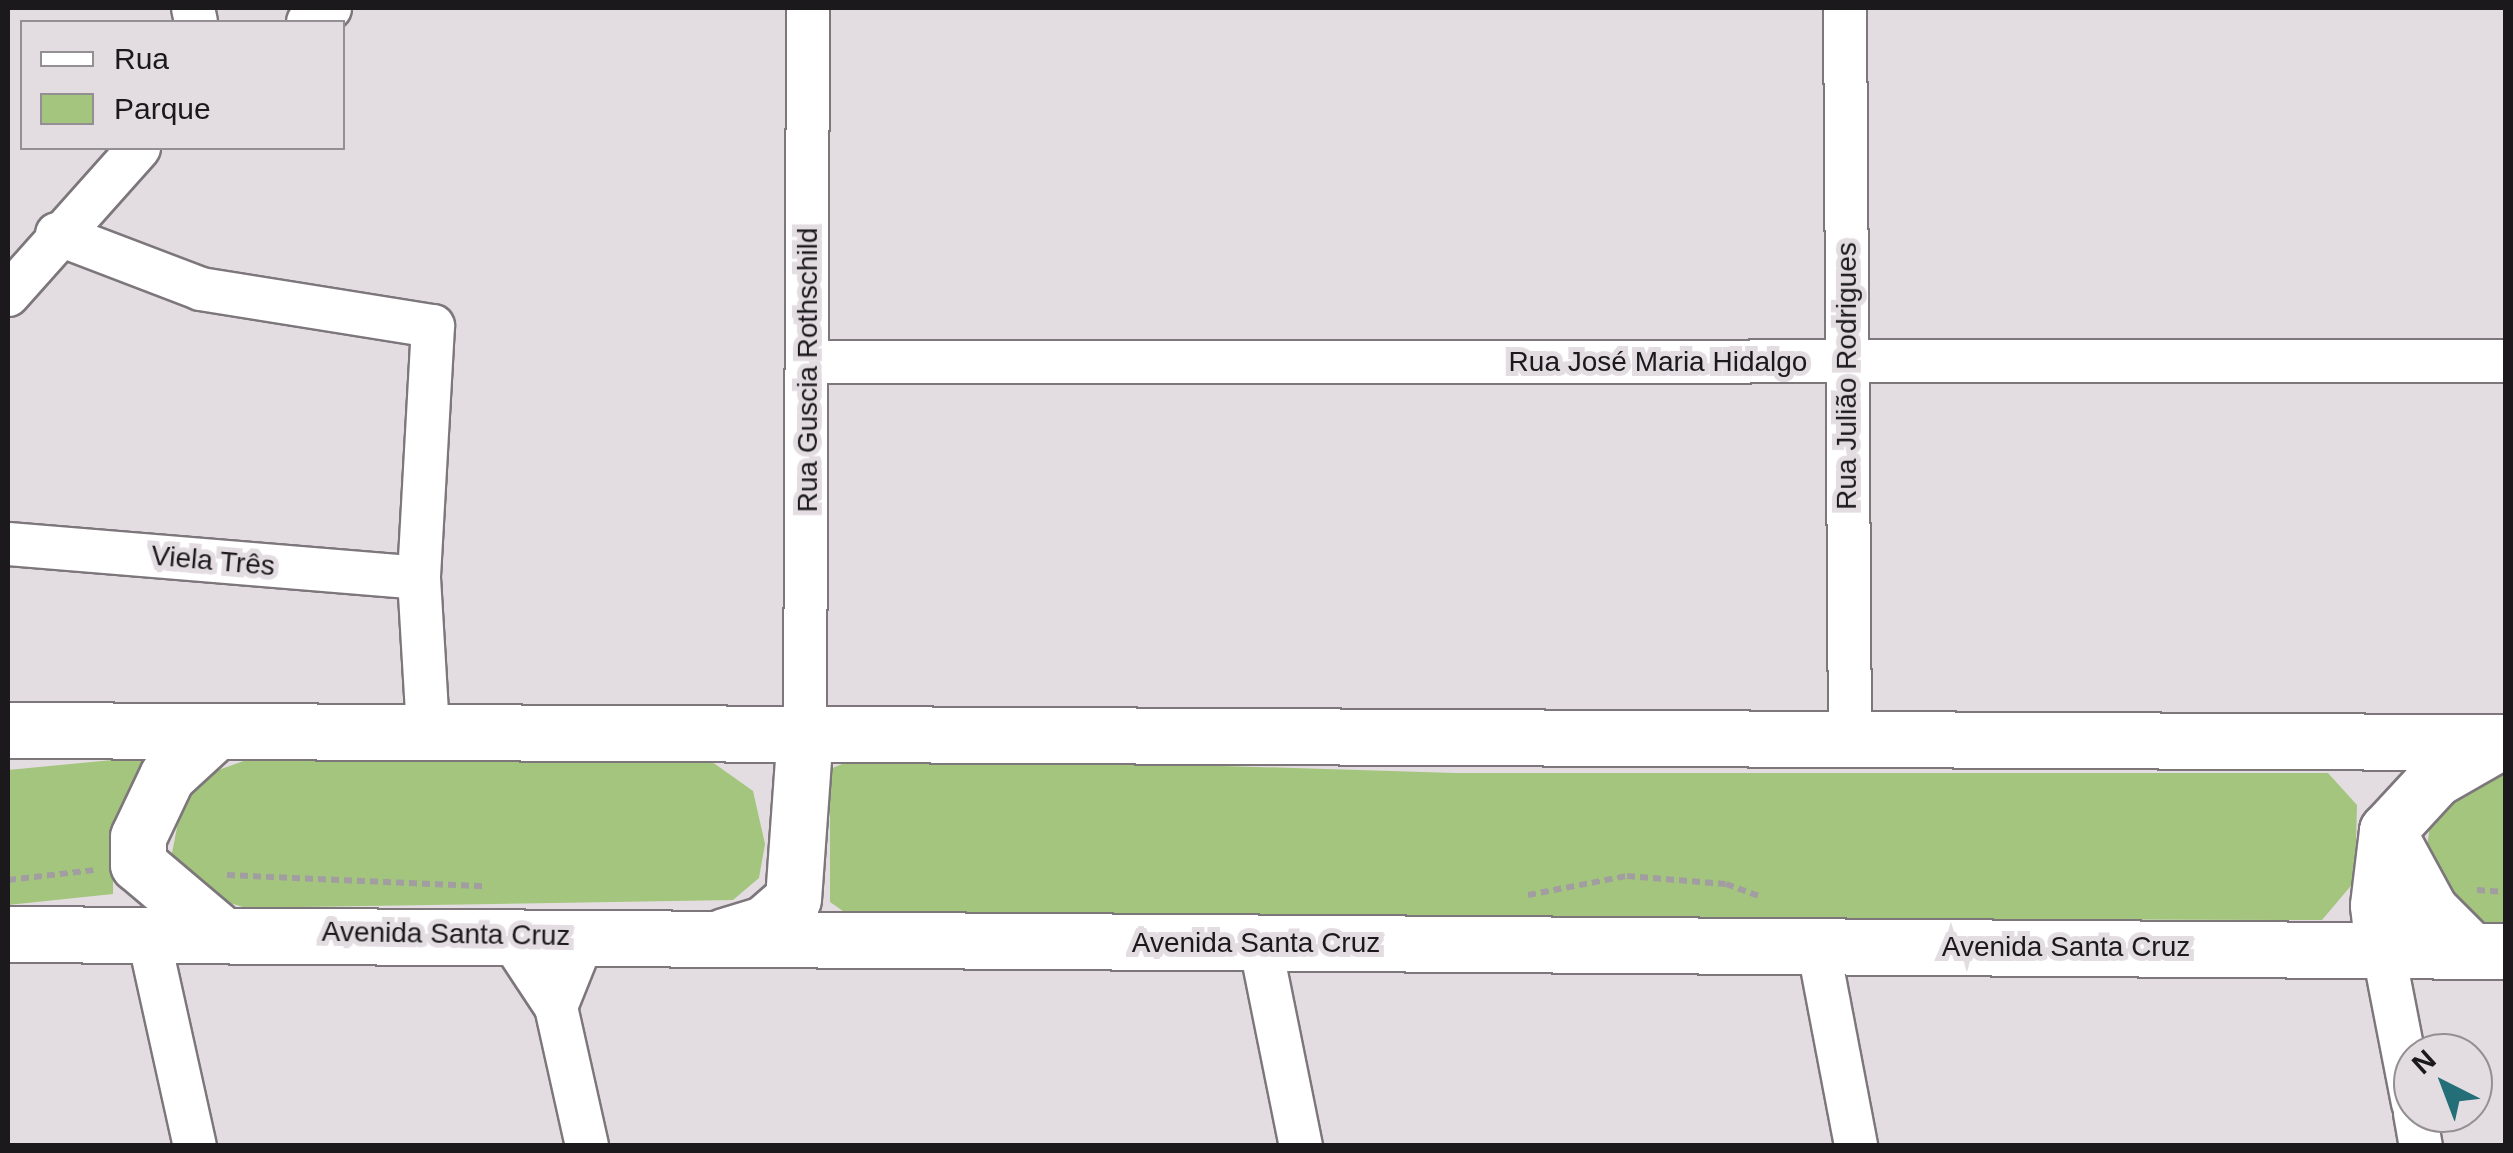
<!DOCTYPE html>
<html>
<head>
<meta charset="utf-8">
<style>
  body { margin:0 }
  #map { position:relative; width:2513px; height:1153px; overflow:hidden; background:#e3dde2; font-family:Helvetica,sans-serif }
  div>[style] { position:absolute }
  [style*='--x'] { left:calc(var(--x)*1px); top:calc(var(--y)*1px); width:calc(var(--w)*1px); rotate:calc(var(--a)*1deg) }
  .green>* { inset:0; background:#a4c57d }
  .path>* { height:6px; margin-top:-3px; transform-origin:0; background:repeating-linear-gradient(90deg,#a29da1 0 8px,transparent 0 13px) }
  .roads { filter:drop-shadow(2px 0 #7d777c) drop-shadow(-2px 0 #7d777c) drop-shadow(0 2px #7d777c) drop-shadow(0 -2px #7d777c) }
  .minor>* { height:42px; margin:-21px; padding:0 21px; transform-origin:21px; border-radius:21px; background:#fff }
  .major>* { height:55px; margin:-27.5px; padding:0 27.5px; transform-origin:27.5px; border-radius:27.5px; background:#fff }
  span { translate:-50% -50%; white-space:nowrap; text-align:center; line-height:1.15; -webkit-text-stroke:10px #e3dde2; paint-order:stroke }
  .street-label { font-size:28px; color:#1b191b }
  .frame { position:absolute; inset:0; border:10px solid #1b191b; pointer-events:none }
  .legend { position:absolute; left:20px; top:20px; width:325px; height:130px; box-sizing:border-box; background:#e3dde2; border:2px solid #938f92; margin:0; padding:12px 18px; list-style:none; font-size:30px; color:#1b191b }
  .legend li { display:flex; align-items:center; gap:20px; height:50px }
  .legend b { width:50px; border:2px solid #938f92 }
  .north { position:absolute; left:2393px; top:1033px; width:100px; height:100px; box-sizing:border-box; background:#e3dde2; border:2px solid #938f92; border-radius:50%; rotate:318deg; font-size:28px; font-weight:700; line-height:40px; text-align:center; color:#1b191b }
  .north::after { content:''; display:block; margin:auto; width:35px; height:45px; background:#246e77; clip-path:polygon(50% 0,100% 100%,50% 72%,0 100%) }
</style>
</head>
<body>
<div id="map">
  <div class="green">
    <div style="clip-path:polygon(864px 755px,1455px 773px,2328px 773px,2357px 805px,2355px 881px,2322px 920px,850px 916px,830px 902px,830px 769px)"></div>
    <div style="clip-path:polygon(154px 756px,113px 842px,113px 894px,8px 905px,8px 770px)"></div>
    <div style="clip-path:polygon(252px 758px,708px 759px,753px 791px,765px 844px,759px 878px,733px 900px,246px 908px,195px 892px,172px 853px,181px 807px,210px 773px)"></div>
    <div style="clip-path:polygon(2505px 771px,2505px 926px,2499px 926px,2470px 919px,2435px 881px,2427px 846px,2433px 807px,2468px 781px)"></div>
  </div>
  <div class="path">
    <div style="--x:227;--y:875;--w:257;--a:2.5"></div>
    <div style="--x:8;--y:880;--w:88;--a:-6.6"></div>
    <div style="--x:2477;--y:890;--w:29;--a:4"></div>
    <div style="--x:1528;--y:895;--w:101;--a:-10.9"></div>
    <div style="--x:1627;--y:876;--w:99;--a:4.6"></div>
    <div style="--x:1726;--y:884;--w:37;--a:20"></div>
  </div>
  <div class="roads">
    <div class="minor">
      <div style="--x:193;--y:8;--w:14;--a:78"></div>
      <div style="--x:1845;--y:8;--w:737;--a:89.61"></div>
      <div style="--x:308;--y:22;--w:26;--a:-32"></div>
      <div style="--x:57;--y:234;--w:154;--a:20.9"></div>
      <div style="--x:201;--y:289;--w:235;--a:9.1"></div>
      <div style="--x:433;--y:326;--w:252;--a:93.2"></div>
      <div style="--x:419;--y:578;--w:153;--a:86.6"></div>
      <div style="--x:8;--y:295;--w:197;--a:-48.3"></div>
      <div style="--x:810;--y:362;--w:1696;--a:-0.03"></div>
      <div style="--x:8;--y:544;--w:412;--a:4.7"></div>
      <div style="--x:805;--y:732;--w:724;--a:-89.76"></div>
      <div style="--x:147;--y:930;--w:221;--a:77.5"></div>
      <div style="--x:509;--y:936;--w:85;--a:56.5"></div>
      <div style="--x:556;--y:1007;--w:75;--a:-68.2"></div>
      <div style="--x:1260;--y:943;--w:207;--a:78.6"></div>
      <div style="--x:1818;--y:946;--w:204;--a:79.2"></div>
      <div style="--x:2383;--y:949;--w:157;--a:79"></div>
      <div style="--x:556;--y:1007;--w:142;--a:77.4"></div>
      <div style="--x:2415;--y:1113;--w:34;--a:80"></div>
    </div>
    <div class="major">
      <div style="--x:8;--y:730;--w:2498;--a:0.28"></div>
      <div style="--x:2387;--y:831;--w:90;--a:61.4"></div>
      <div style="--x:2430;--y:910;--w:58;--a:45"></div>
      <div style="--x:215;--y:929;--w:101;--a:-139.8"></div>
      <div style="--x:138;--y:864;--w:27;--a:-90"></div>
      <div style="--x:138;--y:837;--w:68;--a:-64.6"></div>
      <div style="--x:167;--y:776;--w:65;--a:-42.5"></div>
      <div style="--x:8;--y:934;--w:2498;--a:0.39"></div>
      <div style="--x:724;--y:936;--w:42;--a:-16.7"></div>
      <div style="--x:764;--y:924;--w:38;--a:-41"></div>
      <div style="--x:793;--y:899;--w:167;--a:-85.9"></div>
      <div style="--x:2383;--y:949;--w:44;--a:-96.5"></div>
      <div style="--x:2378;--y:905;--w:75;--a:-83.1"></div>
      <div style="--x:2387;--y:831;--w:71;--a:-47.3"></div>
      <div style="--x:2435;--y:779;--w:70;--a:-29.8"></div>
    </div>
  </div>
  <div class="street-label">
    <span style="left:1658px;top:362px">Rua José Maria Hidalgo</span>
    <span style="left:808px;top:370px;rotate:-90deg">Rua Guscia Rothschild</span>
    <span style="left:1847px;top:376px;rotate:-90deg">Rua Julião Rodrigues</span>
    <span style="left:213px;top:561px;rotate:5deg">Viela Três</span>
    <span style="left:446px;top:934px;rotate:1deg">Avenida Santa Cruz</span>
    <span style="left:1256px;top:943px">Avenida Santa Cruz</span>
    <span style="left:2066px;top:947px">Avenida Santa Cruz</span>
  </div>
  <div class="frame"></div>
  <ul class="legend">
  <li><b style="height:12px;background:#fff"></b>Rua</li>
  <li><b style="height:28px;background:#a4c57d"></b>Parque</li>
  </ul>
  <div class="north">N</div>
</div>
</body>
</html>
